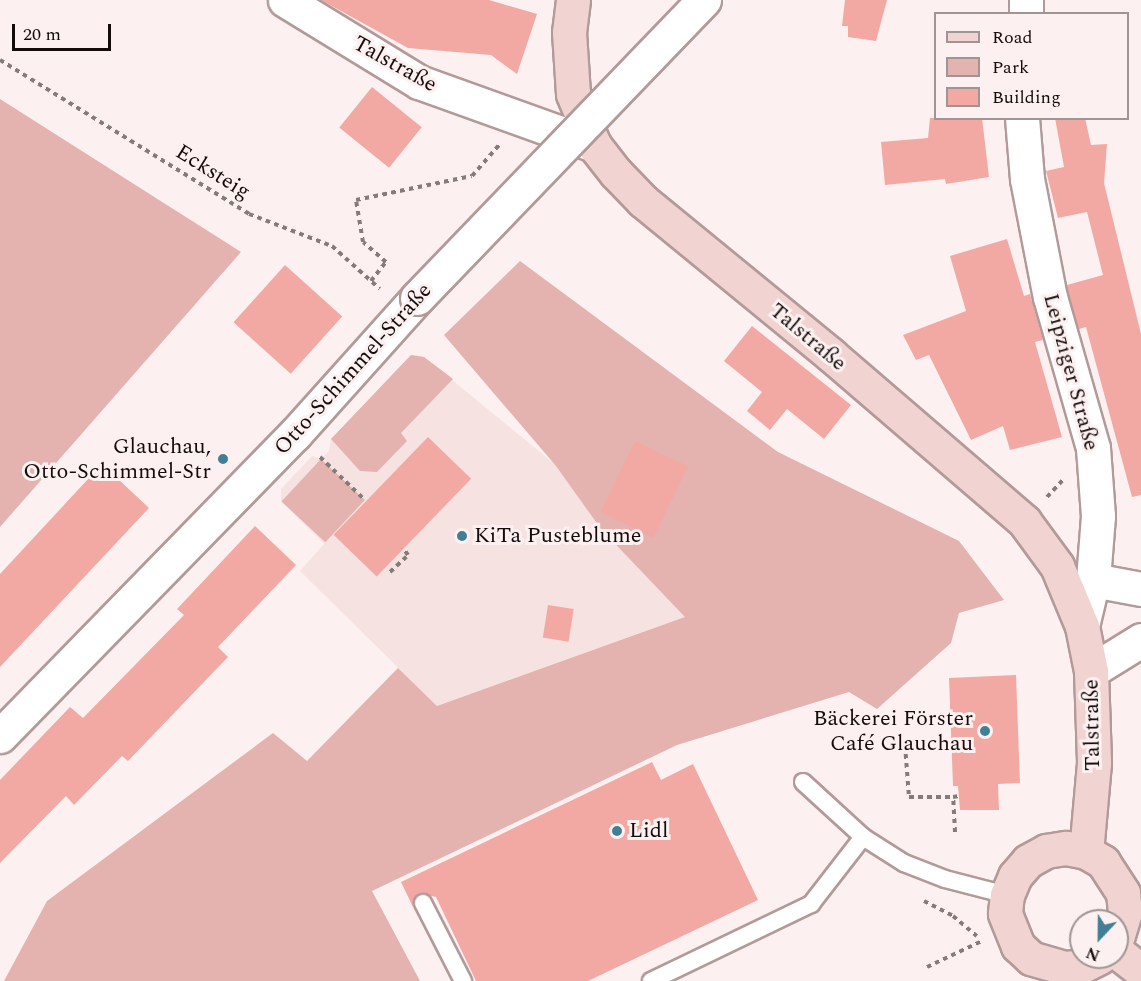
<!DOCTYPE html>
<html>
<head>
<meta charset="utf-8">
<style>
  body { margin:0 }
  #map { position:relative; width:1141px; height:981px; overflow:hidden; background:#fcf1f0; font-family:Spectral,serif }
  div>[style] { position:absolute }
  [style*='--x'] { left:calc(var(--x)*1px); top:calc(var(--y)*1px); width:calc(var(--w)*1px); rotate:calc(var(--a)*1deg) }
  .built>* { inset:0; background:#f6e2e0 }
  .green>* { inset:0; background:#e4b2af; transform-origin:0 0 }
  .building>* { inset:0; background:#f2a9a4; transform-origin:0 0 }
  .path>* { height:4px; margin-top:-2px; transform-origin:0; background:repeating-linear-gradient(90deg,#857b7a 0 4.5px,transparent 0 9px) }
  .roads { filter:drop-shadow(2px 0 #b29a99) drop-shadow(-2px 0 #b29a99) drop-shadow(0 2px #b29a99) drop-shadow(0 -2px #b29a99) }
  .lane>* { height:16px; margin:-8px; padding:0 8px; transform-origin:8px; border-radius:8px; background:#fff }
  .street>* { height:33px; margin:-16.5px; padding:0 16.5px; transform-origin:16.5px; border-radius:16.5px; background:#fff }
  .secondary>* { height:33px; margin:-16.5px; padding:0 16.5px; transform-origin:16.5px; border-radius:16.5px; background:#f1d3d2 }
  .bridges { filter:drop-shadow(2px 0 #b29a99) drop-shadow(-2px 0 #b29a99) drop-shadow(0 2px #b29a99) drop-shadow(0 -2px #b29a99) }
  .street-bridge>* { height:33px; margin:-16.5px; padding:0 16.5px; transform-origin:16.5px; border-radius:16.5px; background:#fff }
  .dots>* { width:16px; height:16px; translate:-50% -50%; box-sizing:border-box; border:3px solid #fcf1f0; border-radius:50% }
  span { translate:-50% -50%; white-space:nowrap; text-align:center; line-height:1.15; -webkit-text-stroke:6px #fcf1f0; paint-order:stroke }
  .street-label { font-size:22px; color:#140b0b }
  .poi-label { font-size:22px; color:#140b0b }
  .right { translate:-100% -50%; text-align:right }
  .left { translate:0 -50%; text-align:left }
  .legend { position:absolute; left:934px; top:12px; width:195px; height:108px; box-sizing:border-box; background:#fcf1f0; border:2px solid #9f9594; margin:0; padding:8px 10px; list-style:none; font-size:18px; color:#140b0b }
  .legend li { display:flex; align-items:center; gap:12px; height:30px }
  .legend b { width:30px; border:2px solid #9f9594 }
  .north { position:absolute; left:1069px; top:909px; width:60px; height:60px; box-sizing:border-box; background:#fcf1f0; border:2px solid #9f9594; border-radius:50%; rotate:202deg; font-size:16px; font-weight:700; line-height:24px; text-align:center; color:#140b0b }
  .north::after { content:''; display:block; margin:auto; width:21px; height:27px; background:#427f95; clip-path:polygon(50% 0,100% 100%,50% 72%,0 100%) }
  .scale { position:absolute; left:12px; top:24px; width:99px; height:27px; box-sizing:border-box; border:3px solid #140b0b; border-top:0; padding-left:8px; font-size:18px; line-height:21px; white-space:nowrap; color:#140b0b; -webkit-text-stroke:4px #fcf1f0; paint-order:stroke }
</style>
</head>
<body>
<div id="map">
  <div class="built">
    <div style="clip-path:polygon(411px 355px,424px 357px,557px 466px,601px 529px,686px 617px,437px 706px,300px 571px,324px 544px,281px 501px,281px 489px,312px 456px,321px 459px,329px 451px,331px 439px)"></div>
  </div>
  <div class="green">
    <div style="clip-path:polygon(0 99px,241px 252px,0 527px)"></div>
    <div style="clip-path:polygon(520px 261px,778px 452px,959px 541px,1004px 600px,959px 613px,951px 643px,877px 709px,849px 692px,677px 745px,372px 891px,420px 981px,4px 981px,47px 901px,273px 733px,307px 761px,398px 668px,437px 706px,685px 617px,601px 529px,556px 466px,444px 335px)"></div>
    <div style="clip-path:polygon(411px 355px,424px 357px,453px 379px,401px 433px,407px 441px,377px 472px,360px 471px,331px 439px)"></div>
    <div style="left:321px;top:459px;width:60px;height:58px;rotate:43deg"></div>
  </div>
  <div class="building">
    <div style="clip-path:polygon(321px 0,489px 0,537px 14px,517px 74px,491px 55px,408px 48px)"></div>
    <div style="clip-path:polygon(845px 0,887px 0,876px 41px,848px 37px,848px 26px,842px 26px)"></div>
    <div style="left:372px;top:87px;width:64px;height:52px;rotate:39deg"></div>
    <div style="clip-path:polygon(930px 118px,982px 118px,989px 177px,946px 184px,945px 179px,885px 185px,881px 142px,928px 138px)"></div>
    <div style="clip-path:polygon(1055px 118px,1085px 118px,1091px 145px,1107px 144px,1104px 183px,1141px 334px,1141px 495px,1132px 497px,1086px 327px,1079px 329px,1068px 293px,1067px 285px,1103px 275px,1087px 212px,1058px 218px,1046px 171px,1064px 167px)"></div>
    <div style="clip-path:polygon(1007px 239px,1024px 296px,1030px 294px,1043px 340px,1035px 342px,1062px 437px,1010px 450px,1003px 426px,971px 440px,929px 355px,916px 360px,903px 335px,966px 311px,950px 256px)"></div>
    <div style="left:285px;top:265px;width:77px;height:77px;rotate:42deg"></div>
    <div style="clip-path:polygon(752px 326px,851px 405px,824px 439px,787px 409px,770px 430px,747px 411px,762px 392px,724px 361px)"></div>
    <div style="left:428px;top:437px;width:60px;height:136px;rotate:44deg"></div>
    <div style="left:635px;top:441px;width:59px;height:79px;rotate:26deg"></div>
    <div style="clip-path:polygon(102px 464px,149px 508px,0 667px,0 574px)"></div>
    <div style="clip-path:polygon(255px 526px,296px 565px,218px 647px,228px 657px,128px 761px,122px 756px,74px 805px,66px 796px,0 863px,0 780px,70px 707px,83px 718px,184px 615px,177px 609px)"></div>
    <div style="left:548px;top:605px;width:26px;height:33px;rotate:9deg"></div>
    <div style="clip-path:polygon(1016px 675px,1020px 783px,998px 784px,999px 810px,960px 810px,958px 786px,953px 786px,949px 678px)"></div>
    <div style="clip-path:polygon(652px 762px,661px 780px,693px 764px,758px 900px,588px 981px,476px 981px,436px 897px,419px 893px,413px 907px,401px 882px)"></div>
  </div>
  <div class="path">
    <div style="--x:0;--y:60;--w:293;--a:31.7"></div>
    <div style="--x:249;--y:214;--w:89;--a:21.1"></div>
    <div style="--x:332;--y:246;--w:64;--a:41.9"></div>
    <div style="--x:371;--y:281;--w:24;--a:-52"></div>
    <div style="--x:386;--y:262;--w:30;--a:-139"></div>
    <div style="--x:363;--y:242;--w:43;--a:-99.5"></div>
    <div style="--x:356;--y:200;--w:118;--a:-11.7"></div>
    <div style="--x:472;--y:176;--w:41;--a:-48.9"></div>
    <div style="--x:320;--y:457;--w:62;--a:43.7"></div>
    <div style="--x:1047;--y:497;--w:23;--a:-47"></div>
    <div style="--x:390;--y:572;--w:25;--a:-43"></div>
    <div style="--x:408;--y:555;--w:9;--a:-126"></div>
    <div style="--x:905;--y:745;--w:52;--a:85.6"></div>
    <div style="--x:909;--y:797;--w:44;--a:0"></div>
    <div style="--x:955;--y:832;--w:35;--a:-93"></div>
    <div style="--x:953;--y:797;--w:6;--a:-9"></div>
    <div style="--x:924;--y:901;--w:33;--a:27"></div>
    <div style="--x:953;--y:916;--w:31;--a:40"></div>
    <div style="--x:927;--y:967;--w:59;--a:-25.3"></div>
  </div>
  <div class="roads">
    <div class="lane">
      <div style="--x:803;--y:782;--w:81;--a:42.5"></div>
      <div style="--x:863;--y:837;--w:49;--a:32.4"></div>
      <div style="--x:904;--y:863;--w:44;--a:21.3"></div>
      <div style="--x:945;--y:879;--w:64;--a:14.5"></div>
      <div style="--x:423;--y:903;--w:88;--a:62.9"></div>
      <div style="--x:651;--y:981;--w:178;--a:-25.7"></div>
      <div style="--x:811;--y:904;--w:85;--a:-52.2"></div>
    </div>
    <div class="street">
      <div style="--x:285;--y:0;--w:157;--a:31.5"></div>
      <div style="--x:419;--y:82;--w:186;--a:19.8"></div>
      <div style="--x:1026;--y:14;--w:14;--a:-90"></div>
      <div style="--x:1022;--y:118;--w:61;--a:85.3"></div>
      <div style="--x:1027;--y:179;--w:120;--a:79"></div>
      <div style="--x:1050;--y:297;--w:157;--a:74.1"></div>
      <div style="--x:1093;--y:448;--w:68;--a:85.8"></div>
      <div style="--x:1098;--y:516;--w:64;--a:94.5"></div>
      <div style="--x:1093;--y:580;--w:47;--a:103.4"></div>
      <div style="--x:1093;--y:580;--w:49;--a:10.6"></div>
      <div style="--x:1091;--y:671;--w:59;--a:-31.8"></div>
      <div style="--x:0;--y:736;--w:422;--a:-45.7"></div>
      <div style="--x:295;--y:434;--w:183;--a:-48.1"></div>
    </div>
    <div class="secondary">
      <div style="--x:573;--y:0;--w:32;--a:97"></div>
      <div style="--x:569;--y:32;--w:62;--a:86.3"></div>
      <div style="--x:573;--y:94;--w:55;--a:67.6"></div>
      <div style="--x:594;--y:145;--w:36;--a:52"></div>
      <div style="--x:616;--y:173;--w:39;--a:46"></div>
      <div style="--x:643;--y:201;--w:243;--a:39.3"></div>
      <div style="--x:831;--y:355;--w:255;--a:40.7"></div>
      <div style="--x:1024;--y:521;--w:56;--a:53.7"></div>
      <div style="--x:1057;--y:566;--w:65;--a:67.4"></div>
      <div style="--x:1082;--y:626;--w:46;--a:78.7"></div>
      <div style="--x:1091;--y:671;--w:92;--a:88.1"></div>
      <div style="--x:1094;--y:763;--w:89;--a:95.1"></div>
      <div style="--x:1117;--y:952;--w:31;--a:38"></div>
      <div style="--x:1100;--y:957;--w:20;--a:153"></div>
      <div style="--x:1082;--y:966;--w:17;--a:173"></div>
      <div style="--x:1065;--y:968;--w:35;--a:-164"></div>
      <div style="--x:1031;--y:958;--w:18;--a:-137"></div>
      <div style="--x:1018;--y:946;--w:35;--a:-112"></div>
      <div style="--x:1005;--y:913;--w:18;--a:-84"></div>
      <div style="--x:1007;--y:895;--w:21;--a:-67"></div>
      <div style="--x:1015;--y:876;--w:20;--a:-49"></div>
      <div style="--x:1028;--y:861;--w:21;--a:-29"></div>
      <div style="--x:1046;--y:851;--w:20;--a:-9"></div>
      <div style="--x:1066;--y:848;--w:20;--a:11"></div>
      <div style="--x:1086;--y:852;--w:20;--a:30"></div>
      <div style="--x:1103;--y:862;--w:37;--a:57"></div>
      <div style="--x:1123;--y:893;--w:19;--a:84"></div>
      <div style="--x:1125;--y:912;--w:27;--a:107"></div>
    </div>
  </div>
  <div class="bridges">
    <div class="street-bridge">
      <div style="--x:417;--y:298;--w:414;--a:-46.1"></div>
    </div>
  </div>
  <div class="dots">
    <div style="left:223px;top:459px;background:#427f95"></div>
    <div style="left:462px;top:536px;background:#427f95"></div>
    <div style="left:985px;top:731px;background:#427f95"></div>
    <div style="left:617px;top:831px;background:#427f95"></div>
  </div>
  <div class="street-label">
    <span style="left:395px;top:64px;rotate:29deg">Talstraße</span>
    <span style="left:213px;top:172px;rotate:32deg">Ecksteig</span>
    <span style="left:808px;top:337px;rotate:40deg">Talstraße</span>
    <span style="left:353px;top:369px;rotate:-48deg">Otto-Schimmel-Straße</span>
    <span style="left:1071px;top:372px;rotate:75deg">Leipziger Straße</span>
    <span style="left:1092px;top:725px;rotate:-91deg">Talstraße</span>
  </div>
  <div class="poi-label">
    <span class="right" style="left:211px;top:459px">Glauchau,<br>Otto-Schimmel-Str</span>
    <span class="left" style="left:474px;top:536px">KiTa Pusteblume</span>
    <span class="right" style="left:973px;top:731px">Bäckerei Förster<br>Café Glauchau</span>
    <span class="left" style="left:629px;top:831px">Lidl</span>
  </div>
  <ul class="legend">
  <li><b style="height:8px;background:#f1d3d2"></b>Road</li>
  <li><b style="height:16px;background:#e4b2af"></b>Park</li>
  <li><b style="height:16px;background:#f2a9a4"></b>Building</li>
  </ul>
  <div class="north">N</div>
  <div class="scale">20 m</div>
</div>
</body>
</html>
